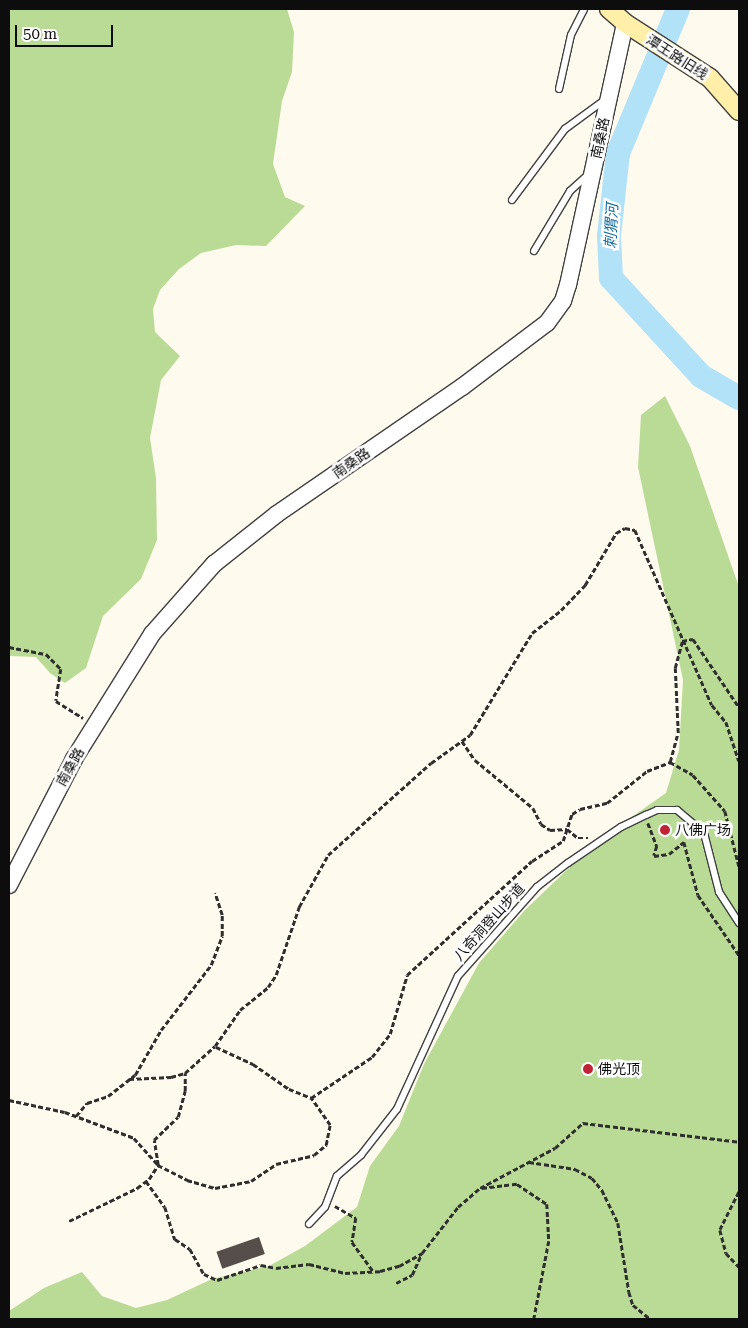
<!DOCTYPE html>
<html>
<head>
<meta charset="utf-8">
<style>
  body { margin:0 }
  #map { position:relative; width:748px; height:1328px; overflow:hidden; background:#fffaee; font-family:"Roboto Serif","Noto Sans SC",serif }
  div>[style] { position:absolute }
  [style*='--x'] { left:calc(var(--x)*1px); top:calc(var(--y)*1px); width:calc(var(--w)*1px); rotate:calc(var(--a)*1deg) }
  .forest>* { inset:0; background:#badb96 }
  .river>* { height:24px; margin:-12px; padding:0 12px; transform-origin:12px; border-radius:12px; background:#b2e2f7 }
  .building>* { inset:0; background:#564e4a; transform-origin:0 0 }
  .path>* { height:2.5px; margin-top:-1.25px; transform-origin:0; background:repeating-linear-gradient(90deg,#2f2f2f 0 5px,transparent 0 7.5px) }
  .roads { filter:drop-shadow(1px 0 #404040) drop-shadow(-1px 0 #404040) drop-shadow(0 1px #404040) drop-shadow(0 -1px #404040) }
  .service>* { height:6px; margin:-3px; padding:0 3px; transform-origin:3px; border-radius:3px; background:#fff }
  .tertiary>* { height:16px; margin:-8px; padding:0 8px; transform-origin:8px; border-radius:8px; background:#fff }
  .secondary>* { height:18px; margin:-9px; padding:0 9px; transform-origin:9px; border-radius:9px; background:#ffefa9 }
  .dots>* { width:14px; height:14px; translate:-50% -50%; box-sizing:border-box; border:2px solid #fff; border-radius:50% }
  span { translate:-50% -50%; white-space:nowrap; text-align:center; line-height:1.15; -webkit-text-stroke:5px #fff; paint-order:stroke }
  .street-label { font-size:14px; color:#0d0d0d }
  .poi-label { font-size:14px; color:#0d0d0d }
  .left { translate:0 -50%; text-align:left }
  .water-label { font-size:15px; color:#146ea1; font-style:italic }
  .frame { position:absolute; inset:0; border:10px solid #0d0d0d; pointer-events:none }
  .scale { position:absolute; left:15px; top:25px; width:98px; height:22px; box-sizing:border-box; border:2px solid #0d0d0d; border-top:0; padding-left:6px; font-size:15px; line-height:18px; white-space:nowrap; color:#0d0d0d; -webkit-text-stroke:4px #fff; paint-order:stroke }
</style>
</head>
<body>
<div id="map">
  <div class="forest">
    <div style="clip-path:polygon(9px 9px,287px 9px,294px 32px,292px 72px,282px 101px,273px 164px,285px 197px,305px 206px,266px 246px,236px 245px,201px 253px,179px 269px,160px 290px,153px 309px,155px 332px,180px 356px,161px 380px,150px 438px,156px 478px,157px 540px,141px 579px,103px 616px,86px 668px,65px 683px,50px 673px,36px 657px,9px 656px)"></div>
    <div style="clip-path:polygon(665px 396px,690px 446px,739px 587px,739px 1319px,9px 1319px,9px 1311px,44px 1288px,82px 1272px,102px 1296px,136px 1308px,167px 1300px,212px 1279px,269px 1266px,305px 1246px,357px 1207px,370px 1166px,399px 1126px,424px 1064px,479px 963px,525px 910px,596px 842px,666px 793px,679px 750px,683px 680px,638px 467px,641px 415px)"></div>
  </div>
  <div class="river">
    <div style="--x:678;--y:9;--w:156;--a:112.6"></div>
    <div style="--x:618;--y:153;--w:83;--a:96.2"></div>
    <div style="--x:609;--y:236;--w:42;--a:87.3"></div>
    <div style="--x:611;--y:278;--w:133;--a:47.4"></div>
    <div style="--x:701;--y:376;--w:44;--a:30.1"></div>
  </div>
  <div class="building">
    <div style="left:259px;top:1237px;width:18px;height:45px;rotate:71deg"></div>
  </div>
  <div class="path">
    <div style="--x:9;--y:647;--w:38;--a:11"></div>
    <div style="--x:46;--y:654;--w:21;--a:45"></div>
    <div style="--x:61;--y:669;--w:32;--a:99"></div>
    <div style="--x:56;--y:701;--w:32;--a:32"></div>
    <div style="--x:462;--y:741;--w:23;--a:56"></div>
    <div style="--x:475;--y:760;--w:75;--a:39.6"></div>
    <div style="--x:533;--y:808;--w:18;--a:63"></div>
    <div style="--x:541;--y:824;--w:11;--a:34"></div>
    <div style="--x:550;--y:830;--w:17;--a:-3"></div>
    <div style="--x:567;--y:829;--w:14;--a:39"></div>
    <div style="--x:578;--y:838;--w:10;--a:0"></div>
    <div style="--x:670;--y:762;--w:30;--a:-75"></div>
    <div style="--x:678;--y:733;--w:65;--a:-92.6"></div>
    <div style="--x:675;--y:668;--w:28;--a:-75"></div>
    <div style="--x:682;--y:641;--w:11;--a:-10"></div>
    <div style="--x:693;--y:639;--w:82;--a:55.9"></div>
    <div style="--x:648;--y:823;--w:25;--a:69"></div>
    <div style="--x:657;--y:846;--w:10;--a:107"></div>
    <div style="--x:654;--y:856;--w:15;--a:-8"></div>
    <div style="--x:669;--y:854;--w:19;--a:-39"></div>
    <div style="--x:684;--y:842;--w:55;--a:75.2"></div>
    <div style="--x:698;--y:895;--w:73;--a:55.7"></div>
    <div style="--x:216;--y:1047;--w:41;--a:24.7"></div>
    <div style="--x:253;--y:1064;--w:44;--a:34.8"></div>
    <div style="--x:289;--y:1089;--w:24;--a:22"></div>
    <div style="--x:311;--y:1098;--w:73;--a:-33.9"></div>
    <div style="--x:372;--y:1057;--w:29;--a:-52"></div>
    <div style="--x:390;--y:1034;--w:61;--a:-73.9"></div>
    <div style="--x:407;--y:975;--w:169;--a:-42.4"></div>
    <div style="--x:532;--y:861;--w:37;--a:-33"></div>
    <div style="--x:563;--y:841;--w:28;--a:-72"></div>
    <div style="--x:572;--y:814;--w:9;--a:-32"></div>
    <div style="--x:580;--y:809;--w:28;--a:-13"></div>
    <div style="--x:607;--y:803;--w:51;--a:-38.7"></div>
    <div style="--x:647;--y:771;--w:25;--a:-21"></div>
    <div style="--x:670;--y:762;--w:26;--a:29"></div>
    <div style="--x:693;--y:775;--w:48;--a:48.4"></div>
    <div style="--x:725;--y:811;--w:57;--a:75.7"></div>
    <div style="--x:129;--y:1079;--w:42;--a:-2.7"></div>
    <div style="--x:171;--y:1077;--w:15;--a:-16"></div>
    <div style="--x:185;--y:1073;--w:40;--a:-42"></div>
    <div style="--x:215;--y:1046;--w:44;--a:-55.2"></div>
    <div style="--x:240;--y:1010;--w:36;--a:-39"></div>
    <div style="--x:268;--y:987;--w:14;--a:-56"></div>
    <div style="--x:276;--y:975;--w:72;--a:-71.3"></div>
    <div style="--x:299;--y:907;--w:60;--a:-60.9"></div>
    <div style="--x:328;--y:855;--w:138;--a:-41.8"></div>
    <div style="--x:431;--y:763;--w:48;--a:-35.7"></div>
    <div style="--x:470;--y:735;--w:119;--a:-58.7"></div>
    <div style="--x:532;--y:633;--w:37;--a:-38"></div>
    <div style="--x:561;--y:610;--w:35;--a:-46"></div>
    <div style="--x:585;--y:585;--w:61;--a:-59.2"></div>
    <div style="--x:616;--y:533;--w:10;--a:-29"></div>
    <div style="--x:625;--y:528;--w:10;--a:11"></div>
    <div style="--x:635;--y:530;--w:191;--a:66.3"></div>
    <div style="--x:712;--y:705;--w:22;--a:51"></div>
    <div style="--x:726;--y:722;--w:41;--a:71.6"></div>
    <div style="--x:9;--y:1100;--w:57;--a:12.1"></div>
    <div style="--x:65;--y:1112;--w:74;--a:20.6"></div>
    <div style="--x:134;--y:1138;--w:36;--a:48"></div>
    <div style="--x:158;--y:1165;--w:33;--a:27"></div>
    <div style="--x:187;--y:1180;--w:29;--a:16"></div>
    <div style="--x:215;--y:1188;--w:37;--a:-11"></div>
    <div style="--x:251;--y:1181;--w:30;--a:-34"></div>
    <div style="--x:276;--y:1164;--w:39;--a:-13"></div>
    <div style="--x:314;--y:1155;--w:16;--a:-40"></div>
    <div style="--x:326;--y:1145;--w:20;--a:-79"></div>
    <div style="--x:330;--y:1125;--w:33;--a:-125"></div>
    <div style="--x:76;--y:1116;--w:17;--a:-50"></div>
    <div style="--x:87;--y:1103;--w:22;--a:-18"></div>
    <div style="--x:108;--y:1096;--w:34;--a:-38"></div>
    <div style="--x:135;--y:1075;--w:52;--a:-60"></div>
    <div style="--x:161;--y:1030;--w:82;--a:-52.4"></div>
    <div style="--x:211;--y:965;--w:31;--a:-69"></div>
    <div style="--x:222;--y:936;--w:21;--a:-90"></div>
    <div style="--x:222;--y:915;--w:23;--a:-108"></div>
    <div style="--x:529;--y:1162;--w:47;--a:8.7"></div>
    <div style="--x:575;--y:1169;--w:19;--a:28"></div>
    <div style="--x:592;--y:1178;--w:16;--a:50"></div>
    <div style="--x:602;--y:1190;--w:37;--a:64"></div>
    <div style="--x:618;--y:1223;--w:70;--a:80.9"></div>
    <div style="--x:629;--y:1292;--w:14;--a:73"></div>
    <div style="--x:633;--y:1305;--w:22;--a:39"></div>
    <div style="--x:146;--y:1181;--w:32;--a:54"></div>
    <div style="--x:165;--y:1207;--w:34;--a:73"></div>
    <div style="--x:175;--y:1239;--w:18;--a:34"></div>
    <div style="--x:190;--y:1249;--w:29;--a:61"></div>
    <div style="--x:204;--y:1274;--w:14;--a:25"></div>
    <div style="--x:217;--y:1280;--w:46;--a:-18.8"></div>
    <div style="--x:261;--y:1265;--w:15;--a:11"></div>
    <div style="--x:276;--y:1268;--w:33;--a:-7"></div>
    <div style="--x:309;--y:1264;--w:37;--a:14"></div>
    <div style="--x:345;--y:1273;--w:35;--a:-3"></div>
    <div style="--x:380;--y:1271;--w:20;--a:-15"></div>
    <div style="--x:399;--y:1266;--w:26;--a:-29"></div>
    <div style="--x:482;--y:1188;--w:35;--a:-7"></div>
    <div style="--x:517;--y:1184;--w:36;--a:34"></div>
    <div style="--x:547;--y:1204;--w:37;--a:87"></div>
    <div style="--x:549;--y:1241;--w:79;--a:100.9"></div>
    <div style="--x:739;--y:1192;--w:42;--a:116.6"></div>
    <div style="--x:720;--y:1230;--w:24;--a:75"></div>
    <div style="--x:726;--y:1253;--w:19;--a:47"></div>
    <div style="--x:335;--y:1206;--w:24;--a:30"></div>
    <div style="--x:356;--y:1218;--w:24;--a:99"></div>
    <div style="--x:352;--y:1242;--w:37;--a:54"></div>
    <div style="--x:69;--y:1221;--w:76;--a:-25.9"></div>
    <div style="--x:137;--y:1188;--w:15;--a:-37"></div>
    <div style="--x:149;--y:1179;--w:17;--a:-57"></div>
    <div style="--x:158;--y:1165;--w:25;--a:-99"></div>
    <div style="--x:154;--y:1140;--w:33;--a:-44"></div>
    <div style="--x:178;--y:1117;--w:27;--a:-75"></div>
    <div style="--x:185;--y:1091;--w:18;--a:-90"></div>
    <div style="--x:396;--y:1283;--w:18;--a:-27"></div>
    <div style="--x:412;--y:1275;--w:24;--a:-66"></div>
    <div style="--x:422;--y:1253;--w:58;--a:-52"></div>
    <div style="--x:458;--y:1207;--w:29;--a:-41"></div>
    <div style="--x:480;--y:1188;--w:85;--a:-28.1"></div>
    <div style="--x:555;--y:1148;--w:38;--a:-42"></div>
    <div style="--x:583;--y:1123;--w:157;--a:6.9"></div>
  </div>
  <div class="roads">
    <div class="service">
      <div style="--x:559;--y:89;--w:55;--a:-77.5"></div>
      <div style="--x:571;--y:35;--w:29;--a:-63"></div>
      <div style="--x:512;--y:200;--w:89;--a:-53.3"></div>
      <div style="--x:565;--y:129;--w:51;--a:-36.2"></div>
      <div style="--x:534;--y:251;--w:70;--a:-59"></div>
      <div style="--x:570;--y:191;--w:25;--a:-42"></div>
      <div style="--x:309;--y:1224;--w:23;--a:-47"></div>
      <div style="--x:325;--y:1207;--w:33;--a:-69"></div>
      <div style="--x:337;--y:1176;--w:32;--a:-41"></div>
      <div style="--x:361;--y:1155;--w:58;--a:-52"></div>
      <div style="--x:397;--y:1109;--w:146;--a:-65.4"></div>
      <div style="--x:458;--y:976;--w:119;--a:-48.4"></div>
      <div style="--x:537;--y:887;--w:39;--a:-38"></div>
      <div style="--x:568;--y:863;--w:64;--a:-34.2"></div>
      <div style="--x:621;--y:827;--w:28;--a:-26"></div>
      <div style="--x:646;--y:815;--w:12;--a:-24"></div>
      <div style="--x:657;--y:810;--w:20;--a:0"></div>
      <div style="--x:677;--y:810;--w:35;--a:40"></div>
      <div style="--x:704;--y:833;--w:61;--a:75.7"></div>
      <div style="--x:719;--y:892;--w:37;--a:57"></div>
    </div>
    <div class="tertiary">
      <div style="--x:9;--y:885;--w:142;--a:-62.7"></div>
      <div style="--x:74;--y:759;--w:147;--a:-58"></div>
      <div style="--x:152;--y:634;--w:94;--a:-48.5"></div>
      <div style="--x:214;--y:564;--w:80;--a:-38.4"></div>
      <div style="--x:277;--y:514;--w:224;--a:-34.5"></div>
      <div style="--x:462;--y:387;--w:106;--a:-37"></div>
      <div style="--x:547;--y:323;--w:27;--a:-54"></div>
      <div style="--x:563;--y:301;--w:17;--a:-73"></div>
      <div style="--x:568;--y:285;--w:268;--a:-77.7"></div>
    </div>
    <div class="secondary">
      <div style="--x:609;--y:9;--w:21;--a:41"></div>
      <div style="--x:625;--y:23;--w:101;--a:32.9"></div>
      <div style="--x:710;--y:78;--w:44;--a:48.7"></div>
    </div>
  </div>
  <div class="dots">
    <div style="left:665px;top:830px;background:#c02336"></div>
    <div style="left:588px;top:1069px;background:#c02336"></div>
  </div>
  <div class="street-label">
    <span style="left:677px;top:57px;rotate:33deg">潭王路旧线</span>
    <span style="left:600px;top:138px;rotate:-78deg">南桑路</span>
    <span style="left:351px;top:463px;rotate:-35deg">南桑路</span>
    <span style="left:70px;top:767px;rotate:-61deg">南桑路</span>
    <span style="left:489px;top:922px;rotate:-48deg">八奇洞登山步道</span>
  </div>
  <div class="poi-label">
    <span class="left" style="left:675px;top:830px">八佛广场</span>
    <span class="left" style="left:598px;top:1069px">佛光顶</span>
  </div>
  <div class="water-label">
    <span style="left:612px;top:226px;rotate:-87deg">刺猬河</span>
  </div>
  <div class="frame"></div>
  <div class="scale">50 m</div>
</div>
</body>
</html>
